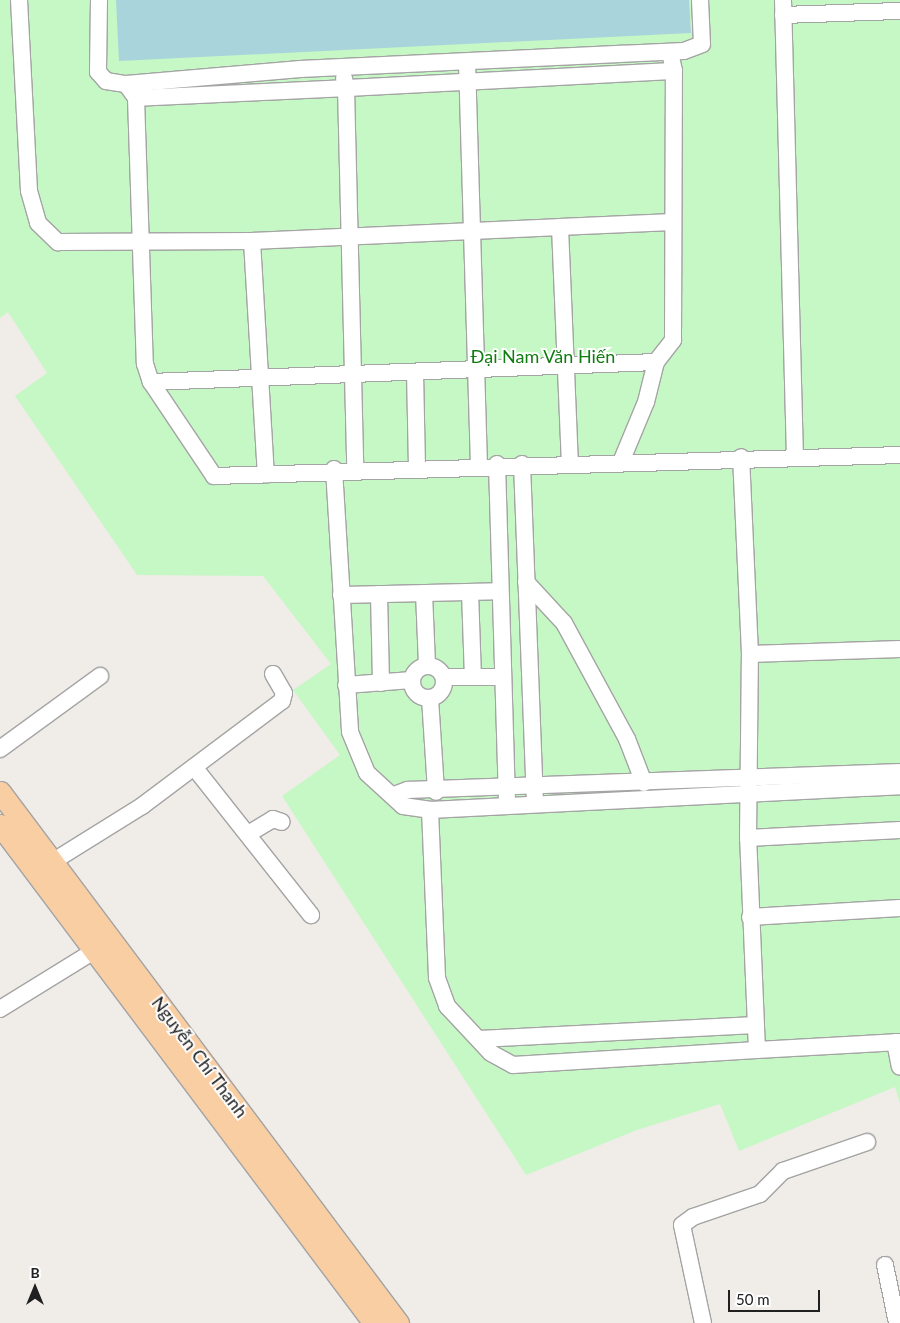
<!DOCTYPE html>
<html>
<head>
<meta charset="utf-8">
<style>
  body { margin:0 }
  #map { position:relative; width:900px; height:1323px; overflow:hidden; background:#f0ece7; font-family:Lato,sans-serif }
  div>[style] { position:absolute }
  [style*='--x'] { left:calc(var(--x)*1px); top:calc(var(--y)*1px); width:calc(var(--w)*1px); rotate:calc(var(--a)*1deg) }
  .park>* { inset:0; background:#c6f8c6 }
  .water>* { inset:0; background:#a9d4dc }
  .roads { filter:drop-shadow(1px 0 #a4a4a4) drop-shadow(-1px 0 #a4a4a4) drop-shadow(0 1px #a4a4a4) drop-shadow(0 -1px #a4a4a4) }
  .minor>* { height:16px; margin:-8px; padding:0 8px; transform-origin:8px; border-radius:8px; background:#fff }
  .minor>.ring { margin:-8px; padding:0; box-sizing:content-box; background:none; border:16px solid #fff; border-radius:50% }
  .major>* { height:21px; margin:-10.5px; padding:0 10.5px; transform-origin:10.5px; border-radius:10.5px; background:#f9cea3 }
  span { translate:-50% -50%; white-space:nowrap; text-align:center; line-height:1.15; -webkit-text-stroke:4px #fff; paint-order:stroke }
  .park-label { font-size:18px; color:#107c11 }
  .street-label { font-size:18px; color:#202020 }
  .north { position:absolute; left:10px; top:1263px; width:50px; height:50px; -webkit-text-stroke:4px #fff; paint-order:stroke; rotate:0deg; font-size:14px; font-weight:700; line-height:20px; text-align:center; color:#202020 }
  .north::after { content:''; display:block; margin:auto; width:18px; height:22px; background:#202020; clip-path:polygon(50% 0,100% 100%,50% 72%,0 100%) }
  .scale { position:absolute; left:728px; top:1290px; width:92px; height:22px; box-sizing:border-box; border:2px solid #202020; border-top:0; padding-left:6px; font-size:15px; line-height:18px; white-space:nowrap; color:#202020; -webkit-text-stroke:4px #fff; paint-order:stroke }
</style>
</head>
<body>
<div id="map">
  <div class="park">
    <div style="clip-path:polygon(0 0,900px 0,900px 1104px,895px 1087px,739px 1151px,720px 1104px,637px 1130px,526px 1175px,282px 796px,340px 755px,293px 690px,331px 664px,263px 576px,137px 575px,15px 396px,47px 373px,8px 312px,0 318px)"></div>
  </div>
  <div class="water">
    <div style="clip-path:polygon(116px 0,689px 0,691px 33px,119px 61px)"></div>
  </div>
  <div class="roads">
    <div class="minor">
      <div style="--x:19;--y:0;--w:191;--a:87"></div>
      <div style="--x:29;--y:191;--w:33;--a:74"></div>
      <div style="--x:38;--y:223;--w:28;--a:44"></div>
      <div style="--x:58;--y:242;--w:194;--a:-0.3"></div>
      <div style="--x:252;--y:241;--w:421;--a:-2.6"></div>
      <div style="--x:99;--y:0;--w:72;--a:90.8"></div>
      <div style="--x:98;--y:72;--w:12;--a:48"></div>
      <div style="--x:106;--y:81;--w:20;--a:9"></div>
      <div style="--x:126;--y:84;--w:175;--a:-4.9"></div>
      <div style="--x:300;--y:69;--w:384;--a:-2.7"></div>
      <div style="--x:684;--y:51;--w:19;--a:-21"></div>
      <div style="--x:702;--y:44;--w:44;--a:-92.6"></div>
      <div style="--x:783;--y:0;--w:457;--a:88.5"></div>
      <div style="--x:783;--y:15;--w:117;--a:-2"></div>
      <div style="--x:467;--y:62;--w:403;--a:88.3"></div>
      <div style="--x:344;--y:78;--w:10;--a:79"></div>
      <div style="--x:346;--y:88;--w:328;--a:-3"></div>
      <div style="--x:126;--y:84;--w:17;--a:54"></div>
      <div style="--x:136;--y:98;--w:266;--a:88.1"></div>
      <div style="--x:145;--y:364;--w:19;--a:72"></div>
      <div style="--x:151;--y:382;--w:113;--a:56.2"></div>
      <div style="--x:214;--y:476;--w:686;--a:-1.75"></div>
      <div style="--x:136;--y:98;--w:210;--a:-2.7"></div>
      <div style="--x:346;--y:88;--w:380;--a:88.6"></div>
      <div style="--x:560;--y:227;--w:236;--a:87.6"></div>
      <div style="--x:252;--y:241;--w:234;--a:86.6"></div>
      <div style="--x:415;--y:372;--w:95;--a:88.8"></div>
      <div style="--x:151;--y:382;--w:505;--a:-2.27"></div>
      <div style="--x:621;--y:462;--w:65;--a:-67.4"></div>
      <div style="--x:646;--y:402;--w:41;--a:-76"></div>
      <div style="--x:656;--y:362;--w:28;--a:-52"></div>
      <div style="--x:673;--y:340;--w:269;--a:-89.8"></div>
      <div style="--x:674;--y:71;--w:19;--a:-102"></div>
      <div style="--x:497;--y:464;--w:335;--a:88.3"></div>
      <div style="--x:522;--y:464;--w:332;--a:87.8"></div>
      <div style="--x:334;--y:469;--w:263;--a:86.5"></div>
      <div style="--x:350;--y:732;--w:44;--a:67.5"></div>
      <div style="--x:367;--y:773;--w:49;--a:42.5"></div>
      <div style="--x:403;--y:806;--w:27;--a:8"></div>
      <div style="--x:430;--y:810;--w:471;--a:-2.9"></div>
      <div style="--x:526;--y:582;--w:56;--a:47.2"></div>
      <div style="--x:564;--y:623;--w:132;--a:61.5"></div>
      <div style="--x:627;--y:739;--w:47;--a:68.9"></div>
      <div style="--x:470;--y:592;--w:85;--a:88"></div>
      <div style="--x:424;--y:593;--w:73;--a:87.6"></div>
      <div style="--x:379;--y:594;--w:89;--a:88.7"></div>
      <div style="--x:341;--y:595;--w:159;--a:-1.4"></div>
      <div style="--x:750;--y:654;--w:150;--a:-1.9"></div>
      <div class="ring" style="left:412px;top:666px;width:16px;height:16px"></div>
      <div style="--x:444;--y:677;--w:59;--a:0"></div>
      <div style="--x:346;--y:685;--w:66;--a:-4.3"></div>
      <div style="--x:430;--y:698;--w:94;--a:86.3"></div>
      <div style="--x:0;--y:749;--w:124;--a:-36.1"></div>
      <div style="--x:194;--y:767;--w:189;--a:51.7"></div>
      <div style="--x:394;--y:795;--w:15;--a:-20"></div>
      <div style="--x:408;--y:790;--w:492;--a:-2.1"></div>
      <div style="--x:430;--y:810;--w:168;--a:87.6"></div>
      <div style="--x:437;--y:978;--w:30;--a:70"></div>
      <div style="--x:447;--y:1006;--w:64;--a:46.9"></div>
      <div style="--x:491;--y:1053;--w:25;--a:29"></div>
      <div style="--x:513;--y:1065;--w:244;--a:-3.5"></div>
      <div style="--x:757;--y:1050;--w:212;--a:-92.4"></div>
      <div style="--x:748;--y:838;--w:184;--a:-89.4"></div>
      <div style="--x:750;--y:654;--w:197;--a:-92.6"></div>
      <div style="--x:248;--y:834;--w:29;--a:-31"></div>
      <div style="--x:273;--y:819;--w:9;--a:18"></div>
      <div style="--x:748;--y:838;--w:152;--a:-3"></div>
      <div style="--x:52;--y:862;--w:106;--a:-31.9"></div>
      <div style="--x:142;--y:806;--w:175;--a:-36.9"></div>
      <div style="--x:282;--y:701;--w:8;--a:-76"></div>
      <div style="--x:284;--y:693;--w:22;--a:-120"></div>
      <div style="--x:750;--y:917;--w:150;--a:-3.4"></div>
      <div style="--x:0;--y:1009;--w:110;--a:-31.7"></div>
      <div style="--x:479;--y:1039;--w:277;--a:-2.9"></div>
      <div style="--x:895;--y:1042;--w:25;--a:79"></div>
      <div style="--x:757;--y:1050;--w:143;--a:-3.2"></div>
      <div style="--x:885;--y:1265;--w:59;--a:78.3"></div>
      <div style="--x:703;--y:1323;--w:100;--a:-102.1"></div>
      <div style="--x:682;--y:1225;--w:14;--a:-36"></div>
      <div style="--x:693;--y:1217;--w:71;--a:-18.9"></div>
      <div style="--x:760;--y:1194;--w:33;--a:-45"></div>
      <div style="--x:783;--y:1171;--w:89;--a:-19"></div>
    </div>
    <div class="major">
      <div style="--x:0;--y:792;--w:664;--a:53.15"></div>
      <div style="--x:0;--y:825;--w:623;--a:53.09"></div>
    </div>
  </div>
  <div class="park-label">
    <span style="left:543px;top:356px">Đại Nam Văn Hiến</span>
  </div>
  <div class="street-label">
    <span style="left:200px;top:1057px;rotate:53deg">Nguyễn Chí Thanh</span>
  </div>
  <div class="north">B</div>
  <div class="scale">50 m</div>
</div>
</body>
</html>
